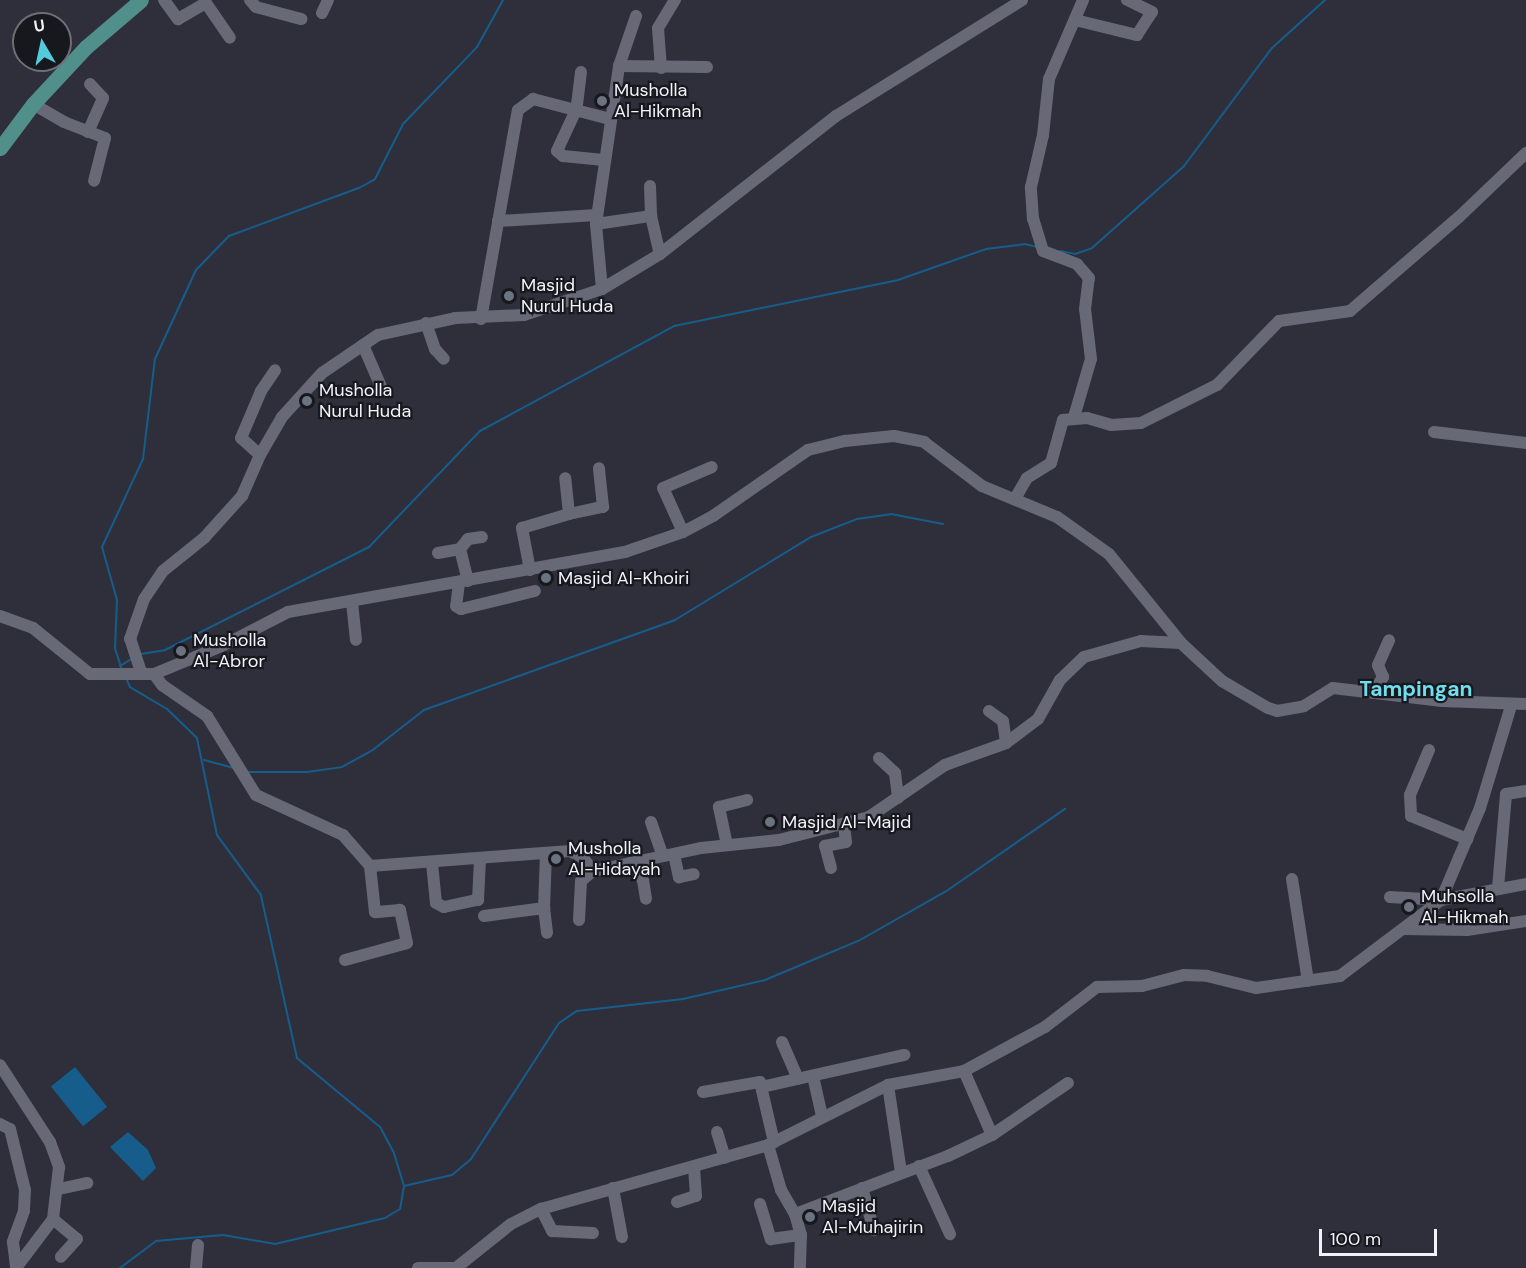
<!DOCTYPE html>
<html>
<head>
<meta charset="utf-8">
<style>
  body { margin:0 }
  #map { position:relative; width:1526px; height:1268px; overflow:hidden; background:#2e2f3b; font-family:"DM Sans",sans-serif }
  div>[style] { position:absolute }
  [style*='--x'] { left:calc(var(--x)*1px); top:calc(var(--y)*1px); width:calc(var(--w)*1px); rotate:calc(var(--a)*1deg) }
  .water>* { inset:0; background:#165d8c; transform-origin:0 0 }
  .stream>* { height:2px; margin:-1px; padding:0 1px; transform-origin:1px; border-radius:1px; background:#165d8c }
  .minor>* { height:12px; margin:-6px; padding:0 6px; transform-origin:6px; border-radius:6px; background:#676977 }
  .major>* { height:15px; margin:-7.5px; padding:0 7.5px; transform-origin:7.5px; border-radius:7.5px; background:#518f8a }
  .dots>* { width:16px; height:16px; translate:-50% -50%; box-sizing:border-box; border:3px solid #17181d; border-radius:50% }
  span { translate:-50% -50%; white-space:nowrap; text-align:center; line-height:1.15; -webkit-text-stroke:4.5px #17181d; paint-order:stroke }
  .poi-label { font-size:18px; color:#f1f2fa }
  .left { translate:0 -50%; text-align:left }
  .quarter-label { font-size:21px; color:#73ddec; font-weight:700 }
  .north { position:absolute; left:12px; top:12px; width:60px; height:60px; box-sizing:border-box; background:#17181d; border:2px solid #6e6f75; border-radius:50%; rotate:351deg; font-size:16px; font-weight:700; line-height:24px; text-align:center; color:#f1f2fa }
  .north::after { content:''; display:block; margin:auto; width:21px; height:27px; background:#53cbdb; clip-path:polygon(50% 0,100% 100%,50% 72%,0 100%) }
  .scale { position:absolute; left:1319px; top:1229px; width:118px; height:27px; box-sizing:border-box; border:3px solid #f1f2fa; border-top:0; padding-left:8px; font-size:18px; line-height:21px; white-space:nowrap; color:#f1f2fa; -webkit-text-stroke:4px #17181d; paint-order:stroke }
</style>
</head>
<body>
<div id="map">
  <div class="water">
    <div style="left:75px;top:1067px;width:51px;height:31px;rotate:51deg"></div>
    <div style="clip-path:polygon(128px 1132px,148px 1150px,156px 1168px,143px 1181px,110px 1147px)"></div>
  </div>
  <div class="stream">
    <div style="--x:1060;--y:251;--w:15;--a:11"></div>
    <div style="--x:1075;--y:254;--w:18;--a:-19"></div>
    <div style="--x:1092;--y:248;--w:123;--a:-41.7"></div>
    <div style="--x:1184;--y:166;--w:147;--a:-53.3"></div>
    <div style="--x:1272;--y:48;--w:72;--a:-42.2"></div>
    <div style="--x:141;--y:654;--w:24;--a:-9"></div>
    <div style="--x:165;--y:650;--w:229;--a:-26.8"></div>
    <div style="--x:369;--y:547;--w:161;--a:-46.3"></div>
    <div style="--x:480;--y:431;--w:221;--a:-28.4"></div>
    <div style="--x:674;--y:326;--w:229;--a:-11.6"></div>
    <div style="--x:898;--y:280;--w:93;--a:-19.4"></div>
    <div style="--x:986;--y:249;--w:39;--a:-7"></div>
    <div style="--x:1025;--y:244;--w:12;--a:14"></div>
    <div style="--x:120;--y:666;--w:15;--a:-32"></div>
    <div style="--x:122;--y:670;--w:22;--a:-108"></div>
    <div style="--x:115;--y:649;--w:49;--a:-87.7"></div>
    <div style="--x:117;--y:600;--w:55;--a:-105.8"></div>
    <div style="--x:102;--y:547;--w:97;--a:-65"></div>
    <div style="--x:143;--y:459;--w:101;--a:-83.2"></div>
    <div style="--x:155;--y:359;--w:98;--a:-65.3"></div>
    <div style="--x:196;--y:270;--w:47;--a:-45.9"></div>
    <div style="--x:229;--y:236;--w:139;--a:-20.3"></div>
    <div style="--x:359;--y:188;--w:18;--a:-29"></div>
    <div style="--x:375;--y:179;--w:62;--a:-63"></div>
    <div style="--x:403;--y:124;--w:107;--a:-46.1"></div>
    <div style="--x:477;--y:47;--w:54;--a:-61"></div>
    <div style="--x:204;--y:760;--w:30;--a:15"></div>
    <div style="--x:248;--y:772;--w:59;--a:0"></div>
    <div style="--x:307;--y:772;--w:35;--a:-8"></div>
    <div style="--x:342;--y:767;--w:37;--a:-29"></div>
    <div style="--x:374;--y:749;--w:63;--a:-38"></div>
    <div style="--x:424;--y:710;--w:267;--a:-19.7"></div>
    <div style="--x:675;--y:620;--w:159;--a:-31.4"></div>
    <div style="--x:811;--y:537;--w:49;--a:-21.4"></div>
    <div style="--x:857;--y:519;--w:34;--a:-8"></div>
    <div style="--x:891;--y:514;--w:53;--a:10.9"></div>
    <div style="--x:404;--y:1186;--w:49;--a:-12.9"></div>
    <div style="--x:452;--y:1175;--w:25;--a:-40"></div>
    <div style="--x:471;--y:1159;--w:162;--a:-57.1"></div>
    <div style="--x:559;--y:1023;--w:22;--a:-34"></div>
    <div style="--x:577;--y:1011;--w:107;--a:-6.5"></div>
    <div style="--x:683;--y:999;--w:84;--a:-13"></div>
    <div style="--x:765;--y:980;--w:103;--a:-22.8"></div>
    <div style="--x:860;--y:940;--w:98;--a:-29.5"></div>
    <div style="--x:945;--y:892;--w:146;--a:-34.7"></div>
    <div style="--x:120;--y:1268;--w:45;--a:-36.9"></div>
    <div style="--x:156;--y:1241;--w:67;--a:-5.1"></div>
    <div style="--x:223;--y:1235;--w:53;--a:9.8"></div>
    <div style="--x:275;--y:1244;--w:113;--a:-13.3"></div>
    <div style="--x:385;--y:1218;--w:17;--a:-31"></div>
    <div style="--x:400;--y:1209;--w:23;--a:-80"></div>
    <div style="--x:404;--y:1186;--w:34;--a:-107"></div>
    <div style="--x:394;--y:1153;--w:30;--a:-118"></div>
    <div style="--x:380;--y:1127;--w:108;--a:-140.3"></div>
    <div style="--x:297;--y:1058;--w:167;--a:-102.5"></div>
    <div style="--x:261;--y:895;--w:74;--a:-126.3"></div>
    <div style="--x:217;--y:835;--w:99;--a:-101.7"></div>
    <div style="--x:197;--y:738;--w:42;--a:-136"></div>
    <div style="--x:167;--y:709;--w:43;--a:-149.3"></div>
    <div style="--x:130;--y:687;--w:10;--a:-114"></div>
  </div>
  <div class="minor">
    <div style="--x:164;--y:0;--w:24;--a:54"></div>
    <div style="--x:178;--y:19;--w:32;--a:-30"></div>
    <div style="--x:206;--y:3;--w:42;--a:55.6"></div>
    <div style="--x:250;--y:0;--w:9;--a:49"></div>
    <div style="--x:256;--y:7;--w:47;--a:14.9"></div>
    <div style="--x:322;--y:13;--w:14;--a:-65"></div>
    <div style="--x:1075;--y:20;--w:64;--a:13.6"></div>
    <div style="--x:1137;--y:35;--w:27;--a:-57"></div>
    <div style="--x:1152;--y:12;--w:28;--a:-154"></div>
    <div style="--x:619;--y:66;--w:53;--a:-71.2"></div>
    <div style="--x:661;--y:68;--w:40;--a:-94.3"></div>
    <div style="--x:658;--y:28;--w:33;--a:-59"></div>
    <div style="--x:581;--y:72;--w:38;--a:97"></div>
    <div style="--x:576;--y:110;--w:45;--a:114.9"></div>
    <div style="--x:557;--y:151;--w:8;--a:40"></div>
    <div style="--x:563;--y:156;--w:41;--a:5.6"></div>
    <div style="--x:33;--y:104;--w:36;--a:30"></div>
    <div style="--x:64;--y:122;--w:44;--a:21.3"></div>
    <div style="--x:105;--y:138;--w:44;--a:104.3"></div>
    <div style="--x:88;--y:132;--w:37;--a:-66"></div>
    <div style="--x:103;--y:98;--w:19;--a:-133"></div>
    <div style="--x:650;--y:186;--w:30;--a:88"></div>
    <div style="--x:651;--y:216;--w:39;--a:77"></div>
    <div style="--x:498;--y:221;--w:99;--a:-3.5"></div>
    <div style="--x:596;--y:224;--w:56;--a:-8.3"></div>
    <div style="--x:602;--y:289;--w:65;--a:-95.3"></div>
    <div style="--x:596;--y:224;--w:160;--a:-81.7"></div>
    <div style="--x:619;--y:66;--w:88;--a:0.7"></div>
    <div style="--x:481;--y:319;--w:212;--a:-80"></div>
    <div style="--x:518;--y:110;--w:19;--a:-36"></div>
    <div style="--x:533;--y:99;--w:80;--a:14.6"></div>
    <div style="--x:426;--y:323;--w:28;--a:71"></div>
    <div style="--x:435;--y:349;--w:13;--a:48"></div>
    <div style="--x:363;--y:345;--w:48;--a:66.6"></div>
    <div style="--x:1074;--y:417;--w:60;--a:-73.7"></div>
    <div style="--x:1091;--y:359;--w:50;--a:-96.8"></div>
    <div style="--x:1085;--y:309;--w:31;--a:-83"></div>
    <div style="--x:1089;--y:278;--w:18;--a:-131"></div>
    <div style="--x:1077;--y:264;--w:36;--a:-159"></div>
    <div style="--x:1043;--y:251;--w:34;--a:-107"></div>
    <div style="--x:1033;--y:219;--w:32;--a:-94"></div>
    <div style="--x:1031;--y:187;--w:53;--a:-77"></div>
    <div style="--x:1043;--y:135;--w:56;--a:-83.9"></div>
    <div style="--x:1049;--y:79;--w:86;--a:-66.7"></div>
    <div style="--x:1434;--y:432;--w:93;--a:6.8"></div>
    <div style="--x:260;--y:455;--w:25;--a:-138"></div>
    <div style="--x:241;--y:438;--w:51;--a:-66.9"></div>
    <div style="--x:261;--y:391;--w:25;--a:-56"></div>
    <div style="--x:1016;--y:497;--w:22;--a:-60"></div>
    <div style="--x:1027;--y:478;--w:28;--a:-32"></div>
    <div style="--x:1051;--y:463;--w:45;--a:-74.4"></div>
    <div style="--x:1063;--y:420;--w:24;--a:-5"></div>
    <div style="--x:1087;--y:418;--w:25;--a:16"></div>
    <div style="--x:1111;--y:425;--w:30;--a:-4"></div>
    <div style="--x:1141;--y:423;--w:85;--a:-26.6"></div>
    <div style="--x:1217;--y:385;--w:89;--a:-45.9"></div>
    <div style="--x:1279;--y:321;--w:72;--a:-8"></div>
    <div style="--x:1350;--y:311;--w:144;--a:-40.8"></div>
    <div style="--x:1459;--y:217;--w:93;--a:-43.7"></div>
    <div style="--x:569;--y:514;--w:35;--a:-12"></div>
    <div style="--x:603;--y:507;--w:39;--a:-96"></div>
    <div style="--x:683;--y:532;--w:48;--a:-114.4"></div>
    <div style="--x:663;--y:488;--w:53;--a:-23.2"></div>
    <div style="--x:460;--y:549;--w:13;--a:-51"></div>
    <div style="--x:468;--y:539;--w:14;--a:-8"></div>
    <div style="--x:438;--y:553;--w:22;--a:-10"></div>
    <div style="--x:460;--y:549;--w:33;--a:76"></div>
    <div style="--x:530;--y:570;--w:43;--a:-100.8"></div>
    <div style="--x:522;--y:528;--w:49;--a:-16.6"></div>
    <div style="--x:569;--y:514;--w:36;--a:-96"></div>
    <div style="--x:459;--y:583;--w:23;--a:97"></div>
    <div style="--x:456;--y:606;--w:6;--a:31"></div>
    <div style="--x:461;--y:609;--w:76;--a:-13.7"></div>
    <div style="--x:352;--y:602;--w:38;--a:84"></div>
    <div style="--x:0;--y:616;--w:35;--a:20"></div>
    <div style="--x:33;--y:628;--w:73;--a:38.9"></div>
    <div style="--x:90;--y:674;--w:64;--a:0"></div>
    <div style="--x:154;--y:674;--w:74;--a:-22.4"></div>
    <div style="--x:222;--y:646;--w:74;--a:-27.3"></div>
    <div style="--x:288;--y:612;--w:342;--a:-10.1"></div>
    <div style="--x:625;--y:552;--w:61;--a:-19"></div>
    <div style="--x:683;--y:532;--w:34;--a:-28"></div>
    <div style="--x:713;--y:516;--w:116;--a:-34.8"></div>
    <div style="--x:808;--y:450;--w:38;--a:-14"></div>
    <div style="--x:845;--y:441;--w:49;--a:-5.8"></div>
    <div style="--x:894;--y:436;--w:31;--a:11"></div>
    <div style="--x:924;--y:442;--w:73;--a:37.2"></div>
    <div style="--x:982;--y:486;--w:81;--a:22.5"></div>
    <div style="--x:1057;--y:517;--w:64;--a:35.4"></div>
    <div style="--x:1109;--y:554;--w:114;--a:51"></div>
    <div style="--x:1181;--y:643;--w:56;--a:42.8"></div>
    <div style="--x:1222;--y:681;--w:53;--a:30.4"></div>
    <div style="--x:1268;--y:708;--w:9;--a:18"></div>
    <div style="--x:1277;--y:711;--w:27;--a:-10"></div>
    <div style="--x:1304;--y:706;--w:34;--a:-32"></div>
    <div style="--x:1333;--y:688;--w:110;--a:6.8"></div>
    <div style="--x:1442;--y:701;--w:84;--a:2"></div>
    <div style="--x:141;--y:672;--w:35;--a:-108"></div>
    <div style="--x:130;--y:639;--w:42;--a:-70.7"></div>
    <div style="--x:144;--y:599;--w:34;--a:-56"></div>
    <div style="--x:163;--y:571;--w:53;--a:-38.8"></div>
    <div style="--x:204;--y:538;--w:57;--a:-47.9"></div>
    <div style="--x:242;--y:496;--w:45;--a:-66.3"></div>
    <div style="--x:260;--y:455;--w:44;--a:-59.9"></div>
    <div style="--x:282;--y:417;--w:59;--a:-47.7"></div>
    <div style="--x:322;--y:373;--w:68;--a:-34.2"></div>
    <div style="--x:378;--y:335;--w:79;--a:-12.4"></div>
    <div style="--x:455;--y:318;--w:69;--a:-2.5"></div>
    <div style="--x:524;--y:315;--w:82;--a:-18.4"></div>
    <div style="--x:602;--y:289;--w:68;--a:-31.1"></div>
    <div style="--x:660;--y:254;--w:224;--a:-38.1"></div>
    <div style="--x:836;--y:116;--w:219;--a:-31.9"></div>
    <div style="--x:154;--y:674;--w:14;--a:54"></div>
    <div style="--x:162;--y:685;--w:55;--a:34.6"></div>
    <div style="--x:207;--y:716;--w:93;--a:58.2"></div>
    <div style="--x:256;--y:795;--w:96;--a:24.7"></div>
    <div style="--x:343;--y:835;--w:41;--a:48.9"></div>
    <div style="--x:370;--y:866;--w:201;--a:-4.3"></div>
    <div style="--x:570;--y:851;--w:15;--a:28"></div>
    <div style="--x:583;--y:858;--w:16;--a:52"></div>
    <div style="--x:593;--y:871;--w:110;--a:-12"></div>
    <div style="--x:701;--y:848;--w:78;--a:-5.9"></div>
    <div style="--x:779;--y:840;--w:93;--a:-14.3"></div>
    <div style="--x:869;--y:817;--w:92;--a:-34.4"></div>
    <div style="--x:945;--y:765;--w:65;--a:-19.8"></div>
    <div style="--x:1006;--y:743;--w:40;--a:-37"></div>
    <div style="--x:1038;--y:719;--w:45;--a:-60.6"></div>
    <div style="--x:1060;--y:680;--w:33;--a:-44"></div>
    <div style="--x:1084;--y:657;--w:59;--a:-15.7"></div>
    <div style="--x:1141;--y:641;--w:40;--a:2.9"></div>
    <div style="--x:1374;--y:691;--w:17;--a:-57"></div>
    <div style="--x:1383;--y:677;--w:13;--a:-113"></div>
    <div style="--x:1378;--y:665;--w:27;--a:-66"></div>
    <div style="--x:989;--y:711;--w:17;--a:36"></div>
    <div style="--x:1003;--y:721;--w:22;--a:82"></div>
    <div style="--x:1429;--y:750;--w:49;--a:112.9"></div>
    <div style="--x:1410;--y:795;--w:21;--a:87"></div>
    <div style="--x:1411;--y:816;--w:61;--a:22.3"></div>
    <div style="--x:879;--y:758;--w:22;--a:43"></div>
    <div style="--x:895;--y:773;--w:25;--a:83"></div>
    <div style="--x:651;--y:822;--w:36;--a:71"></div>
    <div style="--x:727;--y:845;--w:39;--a:-102"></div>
    <div style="--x:719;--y:807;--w:29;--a:-14"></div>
    <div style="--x:674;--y:854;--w:24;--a:78"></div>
    <div style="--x:679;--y:877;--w:15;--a:-11"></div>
    <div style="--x:432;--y:863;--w:40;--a:84.3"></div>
    <div style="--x:436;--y:903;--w:9;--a:27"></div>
    <div style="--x:444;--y:907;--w:35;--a:-12"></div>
    <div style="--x:478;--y:900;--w:41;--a:-87.2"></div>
    <div style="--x:630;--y:863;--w:21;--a:53"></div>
    <div style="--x:643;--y:880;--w:19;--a:81"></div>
    <div style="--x:831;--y:868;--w:23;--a:-105"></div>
    <div style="--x:825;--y:846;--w:21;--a:-11"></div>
    <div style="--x:846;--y:842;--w:17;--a:-97"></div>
    <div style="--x:1292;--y:879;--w:103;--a:81.1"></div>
    <div style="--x:1498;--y:888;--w:94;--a:-85.1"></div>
    <div style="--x:1506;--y:794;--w:20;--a:-9"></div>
    <div style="--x:1390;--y:897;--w:51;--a:3.4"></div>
    <div style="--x:1441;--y:900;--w:86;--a:-10.7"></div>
    <div style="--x:544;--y:908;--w:25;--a:83"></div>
    <div style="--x:484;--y:916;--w:61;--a:-7.6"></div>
    <div style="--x:544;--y:908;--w:55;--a:-87.9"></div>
    <div style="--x:579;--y:920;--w:39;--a:-87"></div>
    <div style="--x:581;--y:881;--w:16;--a:-40"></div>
    <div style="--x:1403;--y:929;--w:64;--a:0.9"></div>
    <div style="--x:1467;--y:930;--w:60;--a:-8.7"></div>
    <div style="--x:345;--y:960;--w:64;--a:-15.3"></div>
    <div style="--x:407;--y:943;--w:34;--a:-102"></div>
    <div style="--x:400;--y:910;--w:25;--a:175"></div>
    <div style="--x:375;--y:912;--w:46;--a:-96.2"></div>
    <div style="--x:782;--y:1042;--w:40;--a:66.6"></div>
    <div style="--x:0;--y:1065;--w:92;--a:57"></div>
    <div style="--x:50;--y:1142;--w:27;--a:70"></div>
    <div style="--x:59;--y:1167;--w:52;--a:96.6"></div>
    <div style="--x:53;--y:1219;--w:61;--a:127.1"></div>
    <div style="--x:813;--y:1076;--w:41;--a:77.3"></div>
    <div style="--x:888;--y:1085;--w:88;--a:81.5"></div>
    <div style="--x:762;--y:1087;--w:146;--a:-12.7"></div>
    <div style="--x:703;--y:1092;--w:58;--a:-10"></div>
    <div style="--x:760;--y:1082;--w:62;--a:76.9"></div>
    <div style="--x:0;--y:1124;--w:11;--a:27"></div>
    <div style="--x:10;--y:1129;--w:63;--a:76.2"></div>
    <div style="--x:25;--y:1190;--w:21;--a:93"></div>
    <div style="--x:24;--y:1211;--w:33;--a:110"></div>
    <div style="--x:13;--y:1242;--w:26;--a:83"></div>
    <div style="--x:717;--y:1132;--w:27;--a:73"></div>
    <div style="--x:992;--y:1135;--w:92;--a:-34.4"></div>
    <div style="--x:768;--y:1145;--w:47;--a:73.9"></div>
    <div style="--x:781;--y:1190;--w:28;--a:60"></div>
    <div style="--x:795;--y:1214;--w:164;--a:-20.8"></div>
    <div style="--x:948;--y:1156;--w:49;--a:-25.5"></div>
    <div style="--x:992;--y:1135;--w:70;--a:-113.6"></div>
    <div style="--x:919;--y:1166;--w:75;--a:65.5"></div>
    <div style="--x:613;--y:1188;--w:50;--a:79.6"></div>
    <div style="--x:862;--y:1188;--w:44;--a:74.1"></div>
    <div style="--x:59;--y:1189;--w:29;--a:-12"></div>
    <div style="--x:677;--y:1202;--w:20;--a:-18"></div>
    <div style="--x:696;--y:1196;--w:28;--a:-94"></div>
    <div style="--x:760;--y:1204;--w:37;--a:73"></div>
    <div style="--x:771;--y:1239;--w:30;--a:-8"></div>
    <div style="--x:541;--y:1209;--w:25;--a:63"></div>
    <div style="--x:552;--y:1231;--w:41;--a:2.8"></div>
    <div style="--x:795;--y:1214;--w:22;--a:74"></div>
    <div style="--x:801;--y:1235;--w:33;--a:92"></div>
    <div style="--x:53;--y:1219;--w:31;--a:40"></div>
    <div style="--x:77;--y:1239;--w:24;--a:132"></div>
    <div style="--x:196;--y:1268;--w:23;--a:-85"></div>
    <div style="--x:418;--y:1268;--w:35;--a:0"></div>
    <div style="--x:456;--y:1268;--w:70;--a:-38.7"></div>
    <div style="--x:511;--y:1224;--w:34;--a:-27"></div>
    <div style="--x:541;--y:1209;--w:236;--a:-15.7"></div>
    <div style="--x:768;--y:1145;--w:134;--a:-26.6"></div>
    <div style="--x:888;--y:1085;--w:77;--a:-10.4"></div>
    <div style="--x:964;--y:1071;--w:92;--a:-28.5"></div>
    <div style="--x:1045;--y:1027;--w:66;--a:-37.6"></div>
    <div style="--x:1097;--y:987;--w:45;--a:-1.3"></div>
    <div style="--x:1142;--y:986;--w:43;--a:-14.7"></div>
    <div style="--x:1184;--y:975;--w:23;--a:2"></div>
    <div style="--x:1207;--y:976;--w:50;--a:13.8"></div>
    <div style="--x:1256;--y:988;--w:85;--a:-8.1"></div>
    <div style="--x:1340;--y:976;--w:126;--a:-37"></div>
    <div style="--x:1441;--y:900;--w:100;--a:-67"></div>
    <div style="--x:1480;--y:808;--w:107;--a:-73.1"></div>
  </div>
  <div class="major">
    <div style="--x:0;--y:148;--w:55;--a:-53.1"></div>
    <div style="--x:33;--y:104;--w:78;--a:-47.1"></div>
    <div style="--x:86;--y:47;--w:72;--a:-40.5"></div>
  </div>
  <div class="dots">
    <div style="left:602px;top:101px;background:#6b7280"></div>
    <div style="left:509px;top:296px;background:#6b7280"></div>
    <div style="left:307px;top:401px;background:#6b7280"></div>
    <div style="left:546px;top:578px;background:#6b7280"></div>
    <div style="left:181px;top:651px;background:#6b7280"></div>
    <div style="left:770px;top:822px;background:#6b7280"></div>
    <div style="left:556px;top:859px;background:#6b7280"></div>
    <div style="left:1409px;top:907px;background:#6b7280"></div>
    <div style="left:810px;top:1217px;background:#6b7280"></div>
  </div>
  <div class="poi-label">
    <span class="left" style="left:614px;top:101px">Musholla<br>Al-Hikmah</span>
    <span class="left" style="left:521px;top:296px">Masjid<br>Nurul Huda</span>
    <span class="left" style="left:319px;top:401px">Musholla<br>Nurul Huda</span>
    <span class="left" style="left:558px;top:578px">Masjid Al-Khoiri</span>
    <span class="left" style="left:193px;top:651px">Musholla<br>Al-Abror</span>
    <span class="left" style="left:782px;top:822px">Masjid Al-Majid</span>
    <span class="left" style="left:568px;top:859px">Musholla<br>Al-Hidayah</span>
    <span class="left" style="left:1421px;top:907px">Muhsolla<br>Al-Hikmah</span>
    <span class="left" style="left:822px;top:1217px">Masjid<br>Al-Muhajirin</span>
  </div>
  <div class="quarter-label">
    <span style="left:1416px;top:689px">Tampingan</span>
  </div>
  <div class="north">U</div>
  <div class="scale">100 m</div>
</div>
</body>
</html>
